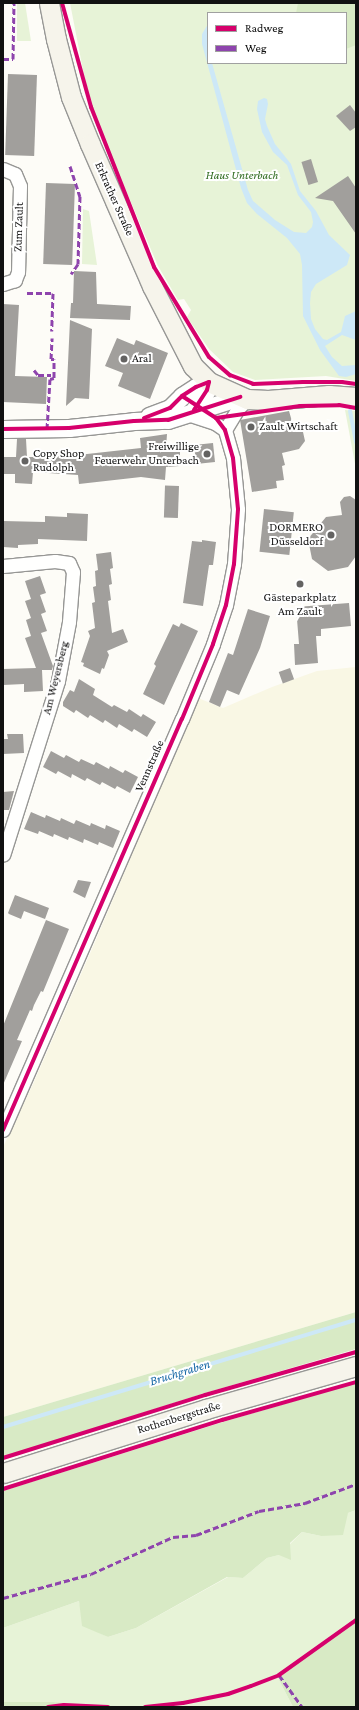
<!DOCTYPE html>
<html>
<head>
<meta charset="utf-8">
<style>
  body { margin:0 }
  #map { position:relative; width:359px; height:1710px; overflow:hidden; background:#fdfcf7; font-family:"Crimson Pro",serif }
  div>[style] { position:absolute }
  [style*='--x'] { left:calc(var(--x)*1px); top:calc(var(--y)*1px); width:calc(var(--w)*1px); rotate:calc(var(--a)*1deg) }
  .farmland>* { inset:0; background:#f9f7e4 }
  .green>* { inset:0; background:#e7f3d7 }
  .forest>* { inset:0; background:#d8eac5 }
  .water>* { inset:0; background:#cde8f7 }
  .stream>* { height:4px; margin:-2px; padding:0 2px; transform-origin:2px; border-radius:2px; background:#cde8f7 }
  .building>* { inset:0; background:#a19f9c; transform-origin:0 0 }
  .roads { filter:drop-shadow(1px 0 #979795) drop-shadow(-1px 0 #979795) drop-shadow(0 1px #979795) drop-shadow(0 -1px #979795) }
  .minor>* { height:13px; margin:-6.5px; padding:0 6.5px; transform-origin:6.5px; border-radius:6.5px; background:#fffffe }
  .tertiary>* { height:17px; margin:-8.5px; padding:0 8.5px; transform-origin:8.5px; border-radius:8.5px; background:#fffffe }
  .secondary>* { height:19px; margin:-9.5px; padding:0 9.5px; transform-origin:9.5px; border-radius:9.5px; background:#f6f4eb }
  .quiet>* { height:3px; margin-top:-1.5px; transform-origin:0; background:repeating-linear-gradient(90deg,#8e44ad 0 6px,transparent 0 9px) }
  .cycleway>* { height:4px; margin:-2px; padding:0 2px; transform-origin:2px; border-radius:2px; background:#d6006c }
  .dots>* { width:11px; height:11px; translate:-50% -50%; box-sizing:border-box; border:2px solid #fff; border-radius:50% }
  span { translate:-50% -50%; white-space:nowrap; text-align:center; line-height:1.15; -webkit-text-stroke:4px #fff; paint-order:stroke }
  .park-label { font-size:12px; color:#2f6b1f; font-style:italic }
  .street-label { font-size:12px; color:#111 }
  .poi-label { font-size:12px; color:#111 }
  .left { translate:0 -50%; text-align:left }
  .right { translate:-100% -50%; text-align:right }
  .water-label { font-size:13px; color:#1768a6; font-style:italic }
  .frame { position:absolute; inset:0; border:4px solid #111; pointer-events:none }
  .legend { position:absolute; left:207px; top:12px; width:140px; height:52px; box-sizing:border-box; background:#fff; border:1px solid #a0a0a0; margin:0; padding:5px 7px; list-style:none; font-size:12px; color:#111 }
  .legend li { display:flex; align-items:center; gap:8px; height:20px }
  .legend b { width:20px; border:1px solid #a0a0a0 }
</style>
</head>
<body>
<div id="map">
  <div class="farmland">
    <div style="clip-path:polygon(356px 667px,356px 1312px,3px 1417px,3px 1147px,33px 1084px,95px 942px,198px 698px,223px 708px,272px 687px,317px 671px)"></div>
  </div>
  <div class="green">
    <div style="clip-path:polygon(17px 3px,25px 3px,31px 41px,17px 41px)"></div>
    <div style="clip-path:polygon(evenodd,70px 3px,356px 3px,356px 381px,326px 376px,255px 380px,233px 372px,209px 349px,187px 317px,191px 310px,184px 299px,178px 300px,158px 266px,90px 106px,70px 3px,208px 13px,346px 13px,346px 63px,208px 63px,208px 13px)"></div>
    <div style="clip-path:polygon(83px 209px,89px 211px,97px 265px,82px 264px)"></div>
    <div style="clip-path:polygon(345px 410px,356px 411px,356px 469px)"></div>
    <div style="clip-path:polygon(356px 1510px,356px 1617px,286px 1669px,279px 1680px,293px 1707px,140px 1707px,53px 1702px,3px 1702px,3px 1628px,79px 1601px,82px 1615px,96px 1631px,108px 1637px,136px 1628px,228px 1577px,243px 1578px,267px 1558px,279px 1555px,302px 1532px,321px 1536px,348px 1513px)"></div>
  </div>
  <div class="forest">
    <div style="clip-path:polygon(298px 3px,356px 3px,356px 45px,346px 49px,346px 13px,296px 13px)"></div>
    <div style="clip-path:polygon(356px 1312px,356px 1349px,205px 1393px,3px 1457px,3px 1417px)"></div>
    <div style="clip-path:polygon(356px 1383px,356px 1510px,348px 1513px,343px 1535px,321px 1536px,302px 1532px,290px 1543px,291px 1560px,279px 1555px,267px 1558px,243px 1578px,227px 1577px,136px 1628px,108px 1637px,82px 1626px,79px 1601px,3px 1628px,3px 1491px,223px 1422px)"></div>
    <div style="clip-path:polygon(356px 1617px,356px 1707px,293px 1707px,279px 1680px,286px 1669px)"></div>
    <div style="clip-path:polygon(3px 1702px,53px 1702px,140px 1707px,3px 1707px)"></div>
  </div>
  <div class="water">
    <div style="clip-path:polygon(208px 24px,208px 63px,212px 63px,248px 190px,253px 201px,275px 220px,294px 232px,306px 233px,312px 227px,313px 222px,311px 212px,298px 195px,287px 165px,273px 152px,262px 132px,257px 109px,258px 101px,264px 98px,267px 99px,268px 104px,265px 119px,267px 126px,275px 144px,291px 164px,300px 191px,316px 211px,329px 235px,350px 255px,347px 265px,316px 284px,311px 292px,310px 303px,311px 319px,315px 329px,323px 339px,327px 340px,341px 332px,345px 316px,356px 311px,356px 340px,342px 335px,325px 346px,332px 357px,342px 366px,356px 365px,356px 374px,346px 377px,339px 376px,320px 350px,303px 316px,302px 265px,300px 254px,287px 238px,257px 214px,247px 203px,241px 188px,202px 44px,202px 34px)"></div>
  </div>
  <div class="stream">
    <div style="--x:350;--y:411;--w:32;--a:79"></div>
    <div style="--x:3;--y:1427;--w:369;--a:-16.9"></div>
  </div>
  <div class="building">
    <div style="left:8px;top:74px;width:29px;height:81px;rotate:2deg"></div>
    <div style="clip-path:polygon(350px 105px,356px 113px,356px 127px,350px 131px,336px 116px)"></div>
    <div style="left:311px;top:159px;width:24px;height:10px;rotate:73deg"></div>
    <div style="clip-path:polygon(348px 176px,356px 188px,356px 234px,333px 201px,315px 198px)"></div>
    <div style="left:46px;top:183px;width:29px;height:81px;rotate:2deg"></div>
    <div style="clip-path:polygon(74px 271px,96px 272px,97px 304px,131px 306px,130px 320px,70px 318px,71px 303px,73px 303px)"></div>
    <div style="clip-path:polygon(3px 304px,19px 305px,15px 376px,47px 377px,46px 404px,3px 402px)"></div>
    <div style="clip-path:polygon(70px 320px,92px 329px,89px 399px,75px 398px,66px 406px)"></div>
    <div style="clip-path:polygon(117px 338px,134px 345px,136px 340px,168px 353px,150px 399px,118px 386px,123px 373px,105px 366px)"></div>
    <div style="clip-path:polygon(289px 411px,293px 425px,303px 432px,305px 441px,299px 449px,282px 453px,285px 465px,282px 466px,284px 480px,276px 481px,277px 488px,252px 492px,240px 420px)"></div>
    <div style="clip-path:polygon(167px 434px,166px 449px,180px 448px,180px 466px,166px 467px,165px 480px,141px 477px,79px 484px,78px 475px,33px 472px,32px 484px,15px 483px,15px 474px,3px 474px,3px 457px,16px 457px,17px 439px,26px 439px,27px 457px,47px 457px,47px 455px,69px 456px,141px 448px,140px 438px)"></div>
    <div style="left:213px;top:443px;width:19px;height:19px;rotate:84deg"></div>
    <div style="left:179px;top:486px;width:32px;height:14px;rotate:92deg"></div>
    <div style="clip-path:polygon(350px 496px,356px 500px,356px 556px,348px 567px,328px 571px,312px 559px,308px 539px,326px 517px,342px 515px,340px 502px,344px 497px)"></div>
    <div style="left:264px;top:509px;width:30px;height:43px;rotate:6deg"></div>
    <div style="clip-path:polygon(67px 513px,88px 514px,87px 541px,38px 539px,38px 544px,18px 545px,18px 548px,3px 547px,3px 521px,45px 522px,45px 516px,67px 517px)"></div>
    <div style="clip-path:polygon(202px 540px,216px 542px,213px 565px,209px 565px,203px 606px,183px 603px,192px 541px,202px 542px)"></div>
    <div style="clip-path:polygon(111px 552px,113px 568px,110px 569px,112px 584px,109px 585px,111px 600px,108px 601px,112px 633px,123px 629px,128px 642px,107px 651px,109px 655px,104px 669px,102px 668px,100px 674px,83px 666px,84px 663px,81px 662px,90px 636px,88px 631px,95px 628px,92px 603px,95px 602px,93px 587px,96px 586px,95px 571px,98px 570px,96px 554px)"></div>
    <div style="clip-path:polygon(40px 576px,46px 593px,40px 595px,46px 612px,41px 614px,47px 631px,41px 633px,53px 666px,52px 670px,42px 670px,43px 691px,24px 692px,24px 684px,3px 685px,3px 669px,36px 668px,25px 638px,31px 636px,26px 620px,31px 618px,25px 601px,31px 599px,25px 581px)"></div>
    <div style="clip-path:polygon(349px 603px,351px 626px,321px 629px,321px 636px,316px 636px,318px 663px,295px 665px,294px 644px,299px 644px,296px 607px)"></div>
    <div style="clip-path:polygon(248px 609px,270px 616px,260px 648px,239px 695px,227px 690px,220px 707px,209px 702px,228px 653px,233px 655px)"></div>
    <div style="clip-path:polygon(181px 623px,198px 631px,164px 705px,143px 694px,156px 666px,154px 664px,173px 624px,179px 627px)"></div>
    <div style="left:290px;top:668px;width:12px;height:12px;rotate:70deg"></div>
    <div style="clip-path:polygon(79px 679px,95px 689px,93px 695px,112px 707px,114px 705px,127px 712px,129px 709px,141px 717px,143px 714px,156px 722px,147px 737px,134px 729px,132px 732px,119px 724px,117px 728px,105px 720px,103px 723px,90px 715px,88px 718px,76px 710px,74px 713px,63px 706px,63px 702px,70px 690px,74px 692px)"></div>
    <div style="clip-path:polygon(7px 734px,23px 734px,24px 753px,3px 754px,3px 739px,8px 739px)"></div>
    <div style="clip-path:polygon(51px 751px,64px 758px,66px 755px,79px 762px,81px 759px,94px 765px,96px 762px,109px 769px,110px 766px,123px 773px,125px 770px,138px 777px,130px 793px,117px 786px,115px 789px,102px 782px,100px 785px,87px 778px,85px 781px,72px 774px,71px 778px,58px 771px,56px 774px,43px 767px)"></div>
    <div style="clip-path:polygon(14px 791px,9px 810px,3px 810px,3px 792px)"></div>
    <div style="clip-path:polygon(31px 812px,45px 818px,46px 815px,60px 821px,61px 818px,74px 824px,76px 820px,90px 826px,91px 823px,105px 829px,106px 825px,120px 831px,113px 848px,99px 842px,98px 845px,84px 839px,83px 843px,69px 837px,68px 840px,54px 834px,53px 837px,39px 831px,38px 834px,24px 829px)"></div>
    <div style="clip-path:polygon(78px 880px,91px 882px,85px 898px,73px 892px)"></div>
    <div style="clip-path:polygon(15px 895px,49px 908px,45px 919px,24px 911px,21px 919px,9px 914px,8px 913px)"></div>
    <div style="clip-path:polygon(46px 920px,69px 929px,43px 992px,41px 991px,34px 1005px,32px 1011px,30px 1010px,17px 1040px,22px 1041px,3px 1085px,3px 1026px)"></div>
  </div>
  <div class="roads">
    <div class="minor">
      <div style="--x:3;--y:169;--w:13;--a:23"></div>
      <div style="--x:15;--y:174;--w:13;--a:67"></div>
      <div style="--x:20;--y:186;--w:86;--a:91.3"></div>
      <div style="--x:18;--y:272;--w:9;--a:111"></div>
      <div style="--x:15;--y:280;--w:13;--a:162"></div>
      <div style="--x:225;--y:430;--w:23;--a:-59"></div>
      <div style="--x:237;--y:410;--w:15;--a:-48"></div>
      <div style="--x:3;--y:566;--w:52;--a:-5.5"></div>
      <div style="--x:55;--y:561;--w:14;--a:8"></div>
      <div style="--x:69;--y:563;--w:10;--a:66"></div>
      <div style="--x:73;--y:572;--w:50;--a:94.6"></div>
      <div style="--x:69;--y:622;--w:60;--a:100.6"></div>
      <div style="--x:58;--y:681;--w:182;--a:107.5"></div>
      <div style="--x:3;--y:1130;--w:448;--a:-66.5"></div>
      <div style="--x:182;--y:719;--w:81;--a:-67.5"></div>
      <div style="--x:213;--y:644;--w:41;--a:-71.6"></div>
      <div style="--x:226;--y:605;--w:42;--a:-79"></div>
      <div style="--x:234;--y:564;--w:55;--a:-85.8"></div>
      <div style="--x:238;--y:509;--w:51;--a:-95.6"></div>
      <div style="--x:233;--y:458;--w:29;--a:-106"></div>
      <div style="--x:225;--y:430;--w:12;--a:-145"></div>
      <div style="--x:215;--y:423;--w:28;--a:-162"></div>
    </div>
    <div class="tertiary">
      <div style="--x:149;--y:416;--w:22;--a:-21"></div>
      <div style="--x:170;--y:408;--w:17;--a:-45"></div>
      <div style="--x:182;--y:396;--w:17;--a:-33"></div>
      <div style="--x:196;--y:387;--w:14;--a:-21"></div>
      <div style="--x:209;--y:382;--w:8;--a:104"></div>
      <div style="--x:207;--y:390;--w:24;--a:123"></div>
      <div style="--x:3;--y:429;--w:66;--a:-0.9"></div>
      <div style="--x:69;--y:428;--w:65;--a:-6.1"></div>
      <div style="--x:134;--y:421;--w:34;--a:-2"></div>
      <div style="--x:168;--y:420;--w:76;--a:-17.7"></div>
    </div>
    <div class="secondary">
      <div style="--x:49;--y:3;--w:37;--a:79"></div>
      <div style="--x:56;--y:39;--w:60;--a:75.5"></div>
      <div style="--x:71;--y:97;--w:51;--a:68"></div>
      <div style="--x:90;--y:144;--w:155;--a:66.4"></div>
      <div style="--x:152;--y:286;--w:90;--a:62.9"></div>
      <div style="--x:193;--y:366;--w:23;--a:45"></div>
      <div style="--x:209;--y:382;--w:42;--a:24.1"></div>
      <div style="--x:247;--y:399;--w:21;--a:3"></div>
      <div style="--x:268;--y:400;--w:61;--a:-4.7"></div>
      <div style="--x:329;--y:395;--w:27;--a:4"></div>
      <div style="--x:3;--y:1473;--w:213;--a:-17.5"></div>
      <div style="--x:206;--y:1409;--w:156;--a:-16"></div>
    </div>
  </div>
  <div class="quiet">
    <div style="--x:3;--y:59;--w:10;--a:0"></div>
    <div style="--x:13;--y:59;--w:56;--a:-89"></div>
    <div style="--x:70;--y:166;--w:32;--a:72"></div>
    <div style="--x:80;--y:196;--w:68;--a:91.7"></div>
    <div style="--x:78;--y:264;--w:12;--a:125"></div>
    <div style="--x:27;--y:293;--w:26;--a:0"></div>
    <div style="--x:53;--y:293;--w:38;--a:92"></div>
    <div style="--x:34;--y:370;--w:6;--a:51"></div>
    <div style="--x:38;--y:375;--w:13;--a:0"></div>
    <div style="--x:47;--y:429;--w:50;--a:-86.6"></div>
    <div style="--x:50;--y:379;--w:4;--a:-14"></div>
    <div style="--x:54;--y:378;--w:19;--a:-90"></div>
    <div style="--x:54;--y:359;--w:3;--a:180"></div>
    <div style="--x:51;--y:359;--w:21;--a:-87"></div>
    <div style="--x:3;--y:1598;--w:91;--a:-15.3"></div>
    <div style="--x:91;--y:1574;--w:90;--a:-24.3"></div>
    <div style="--x:173;--y:1537;--w:23;--a:-5"></div>
    <div style="--x:196;--y:1535;--w:67;--a:-20.9"></div>
    <div style="--x:259;--y:1511;--w:47;--a:-9.9"></div>
    <div style="--x:305;--y:1503;--w:54;--a:-20.4"></div>
    <div style="--x:279;--y:1675;--w:39;--a:54"></div>
  </div>
  <div class="cycleway">
    <div style="--x:62;--y:3;--w:108;--a:74.4"></div>
    <div style="--x:91;--y:107;--w:172;--a:68.5"></div>
    <div style="--x:154;--y:267;--w:105;--a:58.6"></div>
    <div style="--x:209;--y:357;--w:28;--a:41"></div>
    <div style="--x:230;--y:375;--w:25;--a:21"></div>
    <div style="--x:253;--y:384;--w:50;--a:-2.3"></div>
    <div style="--x:303;--y:382;--w:39;--a:0"></div>
    <div style="--x:342;--y:382;--w:14;--a:8"></div>
    <div style="--x:144;--y:418;--w:28;--a:-21"></div>
    <div style="--x:170;--y:408;--w:17;--a:-45"></div>
    <div style="--x:182;--y:396;--w:17;--a:-33"></div>
    <div style="--x:196;--y:387;--w:14;--a:-21"></div>
    <div style="--x:209;--y:382;--w:8;--a:104"></div>
    <div style="--x:207;--y:390;--w:24;--a:123"></div>
    <div style="--x:216;--y:418;--w:85;--a:-8.1"></div>
    <div style="--x:300;--y:406;--w:39;--a:-1"></div>
    <div style="--x:339;--y:405;--w:17;--a:10"></div>
    <div style="--x:3;--y:429;--w:66;--a:-0.9"></div>
    <div style="--x:69;--y:428;--w:65;--a:-6.1"></div>
    <div style="--x:134;--y:421;--w:34;--a:-2"></div>
    <div style="--x:168;--y:420;--w:76;--a:-17.7"></div>
    <div style="--x:3;--y:1130;--w:448;--a:-66.5"></div>
    <div style="--x:182;--y:719;--w:81;--a:-67.5"></div>
    <div style="--x:213;--y:644;--w:41;--a:-71.6"></div>
    <div style="--x:226;--y:605;--w:42;--a:-79"></div>
    <div style="--x:234;--y:564;--w:55;--a:-85.8"></div>
    <div style="--x:238;--y:509;--w:51;--a:-95.6"></div>
    <div style="--x:233;--y:458;--w:29;--a:-106"></div>
    <div style="--x:225;--y:430;--w:15;--a:-127"></div>
    <div style="--x:216;--y:418;--w:40;--a:-147.1"></div>
    <div style="--x:3;--y:1458;--w:212;--a:-17.3"></div>
    <div style="--x:205;--y:1395;--w:157;--a:-15.9"></div>
    <div style="--x:3;--y:1489;--w:230;--a:-17.5"></div>
    <div style="--x:222;--y:1420;--w:139;--a:-15.8"></div>
    <div style="--x:48;--y:1707;--w:16;--a:-7"></div>
    <div style="--x:64;--y:1705;--w:44;--a:2.6"></div>
    <div style="--x:145;--y:1707;--w:38;--a:-6"></div>
    <div style="--x:183;--y:1703;--w:46;--a:-11.3"></div>
    <div style="--x:228;--y:1694;--w:24;--a:-19"></div>
    <div style="--x:251;--y:1686;--w:30;--a:-21"></div>
    <div style="--x:279;--y:1675;--w:95;--a:-35.5"></div>
  </div>
  <div class="dots">
    <div style="left:124px;top:359px;background:#646362"></div>
    <div style="left:251px;top:427px;background:#646362"></div>
    <div style="left:207px;top:454px;background:#646362"></div>
    <div style="left:25px;top:461px;background:#646362"></div>
    <div style="left:331px;top:535px;background:#646362"></div>
    <div style="left:300px;top:584px;background:#646362"></div>
  </div>
  <div class="park-label">
    <span style="left:242px;top:176px">Haus Unterbach</span>
  </div>
  <div class="street-label">
    <span style="left:114px;top:199px;rotate:66deg">Erkrather Straße</span>
    <span style="left:19px;top:227px;rotate:-88deg">Zum Zault</span>
    <span style="left:56px;top:678px;rotate:-76deg">Am Weyersberg</span>
    <span style="left:150px;top:766px;rotate:-66deg">Vennstraße</span>
    <span style="left:179px;top:1418px;rotate:-17deg">Rothenbergstraße</span>
  </div>
  <div class="poi-label">
    <span class="left" style="left:132px;top:359px">Aral</span>
    <span class="left" style="left:259px;top:427px">Zault Wirtschaft</span>
    <span class="right" style="left:199px;top:454px">Freiwillige<br>Feuerwehr Unterbach</span>
    <span class="left" style="left:33px;top:461px">Copy Shop<br>Rudolph</span>
    <span class="right" style="left:323px;top:535px">DORMERO<br>Düsseldorf</span>
    <span style="left:300px;top:605px">Gästeparkplatz<br>Am Zault</span>
  </div>
  <div class="water-label">
    <span style="left:180px;top:1373px;rotate:-17deg">Bruchgraben</span>
  </div>
  <div class="frame"></div>
  <ul class="legend">
  <li><b style="height:5px;background:#d6006c"></b>Radweg</li>
  <li><b style="height:5px;background:#8e44ad"></b>Weg</li>
  </ul>
</div>
</body>
</html>
